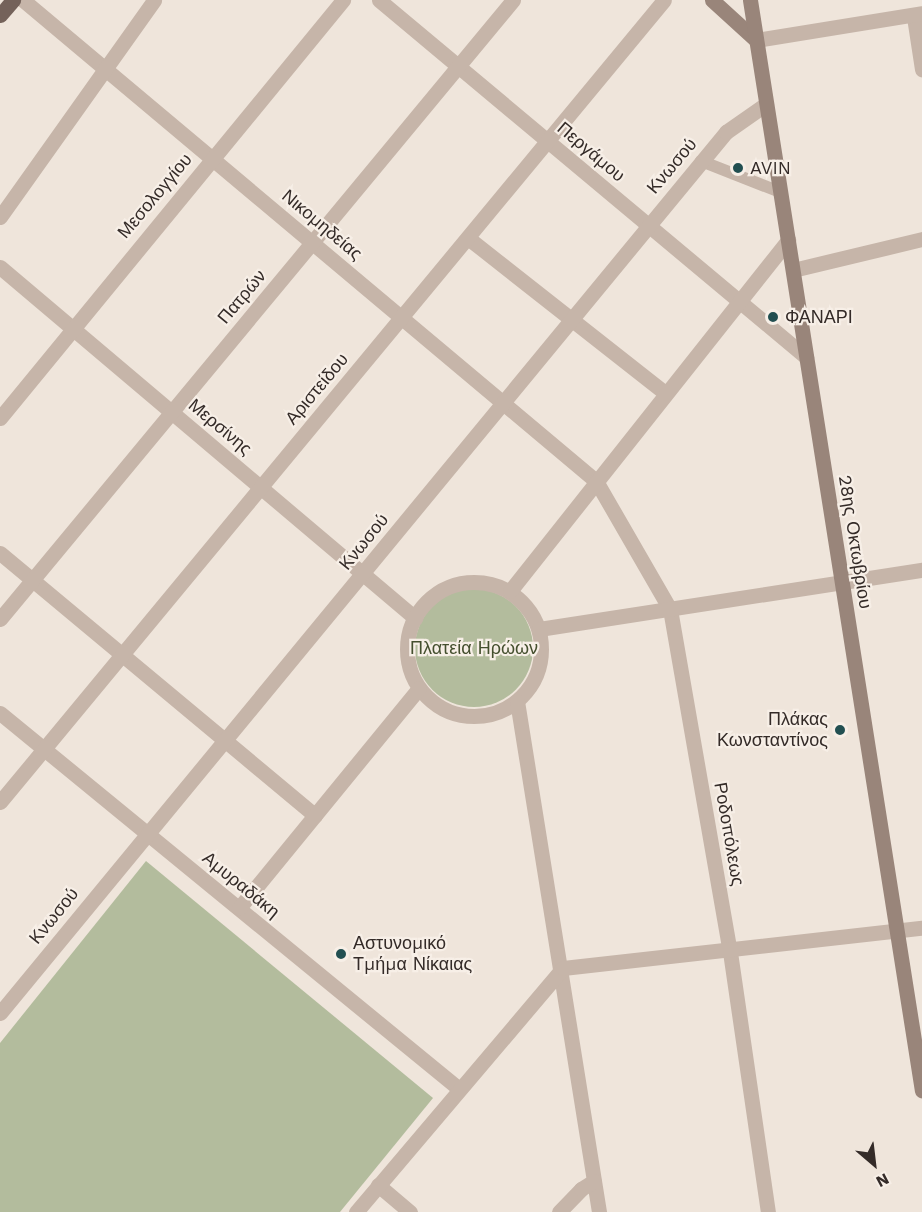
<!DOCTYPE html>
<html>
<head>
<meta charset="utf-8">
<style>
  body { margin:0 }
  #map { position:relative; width:922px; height:1212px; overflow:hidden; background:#efe5db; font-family:"Work Sans",sans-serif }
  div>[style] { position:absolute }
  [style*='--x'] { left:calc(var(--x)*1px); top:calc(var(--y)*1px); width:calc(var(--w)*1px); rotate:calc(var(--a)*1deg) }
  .green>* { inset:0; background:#b3bc9d }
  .round { border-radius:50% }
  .lane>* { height:12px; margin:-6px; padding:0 6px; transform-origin:6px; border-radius:6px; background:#c6b5a9 }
  .street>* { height:15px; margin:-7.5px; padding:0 7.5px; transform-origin:7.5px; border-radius:7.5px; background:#c6b5a9 }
  .street>.ring { margin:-7.5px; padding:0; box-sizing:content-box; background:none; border:15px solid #c6b5a9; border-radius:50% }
  .secondary>* { height:15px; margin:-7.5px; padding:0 7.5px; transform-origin:7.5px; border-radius:7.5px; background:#99857a }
  .primary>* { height:15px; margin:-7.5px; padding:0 7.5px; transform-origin:7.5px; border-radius:7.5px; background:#74625a }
  .dots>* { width:16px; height:16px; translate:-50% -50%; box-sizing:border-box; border:3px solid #f7efe7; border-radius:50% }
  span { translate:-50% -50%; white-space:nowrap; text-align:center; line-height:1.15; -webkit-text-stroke:4.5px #f7efe7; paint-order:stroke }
  .street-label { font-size:18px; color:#342b28 }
  .poi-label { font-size:18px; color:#342b28 }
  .left { translate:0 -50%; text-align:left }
  .right { translate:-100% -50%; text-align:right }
  .park-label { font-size:18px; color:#444f2e }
  .north { position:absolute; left:844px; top:1134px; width:60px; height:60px; -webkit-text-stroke:4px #f7efe7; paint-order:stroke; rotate:152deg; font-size:16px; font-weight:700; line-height:24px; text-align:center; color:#342b28 }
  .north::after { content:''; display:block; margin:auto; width:21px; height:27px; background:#342b28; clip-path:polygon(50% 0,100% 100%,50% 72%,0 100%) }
</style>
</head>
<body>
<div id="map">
  <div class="green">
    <div class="round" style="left:415px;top:589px;width:118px;height:118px"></div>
    <div style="clip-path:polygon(146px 861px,433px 1098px,340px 1212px,0 1212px,0 1043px)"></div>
  </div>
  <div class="lane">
    <div style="--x:701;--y:161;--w:85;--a:21.4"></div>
  </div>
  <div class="street">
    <div style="--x:23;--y:0;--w:748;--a:40.01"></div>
    <div style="--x:596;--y:481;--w:148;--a:60"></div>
    <div style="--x:670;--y:609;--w:348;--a:80.1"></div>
    <div style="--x:730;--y:952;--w:263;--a:81.7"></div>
    <div style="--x:379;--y:0;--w:557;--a:39.9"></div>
    <div style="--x:914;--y:17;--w:53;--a:81.3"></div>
    <div style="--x:756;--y:40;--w:168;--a:-9.2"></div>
    <div style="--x:0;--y:217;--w:266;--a:-54.6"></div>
    <div style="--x:468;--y:238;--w:251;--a:38.2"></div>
    <div style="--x:0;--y:267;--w:544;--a:40.22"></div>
    <div style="--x:793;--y:270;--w:133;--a:-13.5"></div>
    <div style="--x:0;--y:418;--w:541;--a:-50.63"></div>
    <div style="--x:0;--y:553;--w:410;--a:39.8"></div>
    <div class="ring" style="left:407px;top:582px;width:119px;height:119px"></div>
    <div style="--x:510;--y:591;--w:448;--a:-51.6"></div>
    <div style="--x:0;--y:619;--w:804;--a:-50.35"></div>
    <div style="--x:539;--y:629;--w:388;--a:-8.8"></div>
    <div style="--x:517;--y:701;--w:518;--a:80.88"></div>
    <div style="--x:0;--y:713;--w:592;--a:39.31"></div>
    <div style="--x:0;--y:802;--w:1041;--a:-50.38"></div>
    <div style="--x:239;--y:908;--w:284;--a:-50.7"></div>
    <div style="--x:0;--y:1013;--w:1142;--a:-50.51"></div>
    <div style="--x:726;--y:132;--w:49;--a:-35"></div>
    <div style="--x:378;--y:1185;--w:42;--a:40.2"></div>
    <div style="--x:356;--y:1212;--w:320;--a:-49.7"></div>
    <div style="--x:563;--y:968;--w:361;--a:-6.4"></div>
    <div style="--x:559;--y:1212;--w:32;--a:-46"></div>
    <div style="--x:581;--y:1189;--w:15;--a:-32"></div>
  </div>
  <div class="secondary">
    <div style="--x:712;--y:0;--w:59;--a:42.3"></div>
    <div style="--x:750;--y:0;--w:1104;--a:81.04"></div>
  </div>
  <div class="primary">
    <div style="--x:0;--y:15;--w:20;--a:-49"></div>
  </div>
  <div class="dots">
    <div style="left:738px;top:168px;background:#224f51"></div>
    <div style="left:773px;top:317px;background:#224f51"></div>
    <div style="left:840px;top:730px;background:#224f51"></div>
    <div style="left:341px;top:954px;background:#224f51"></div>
  </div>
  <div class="street-label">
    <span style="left:591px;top:152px;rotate:40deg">Περγάμου</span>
    <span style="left:672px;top:166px;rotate:-50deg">Κνωσού</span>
    <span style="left:155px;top:196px;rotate:-50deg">Μεσολογγίου</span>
    <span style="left:322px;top:225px;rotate:40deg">Νικομηδείας</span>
    <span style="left:242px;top:297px;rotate:-50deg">Πατρών</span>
    <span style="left:317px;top:389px;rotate:-50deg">Αριστείδου</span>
    <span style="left:220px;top:427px;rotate:40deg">Μερσίνης</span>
    <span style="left:364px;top:542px;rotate:-51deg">Κνωσού</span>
    <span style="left:855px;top:542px;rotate:81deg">28ης Οκτωβρίου</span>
    <span style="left:729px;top:834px;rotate:80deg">Ροδοπόλεως</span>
    <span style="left:241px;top:885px;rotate:39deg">Αμυραδάκη</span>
    <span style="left:54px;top:916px;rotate:-51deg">Κνωσού</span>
  </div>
  <div class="poi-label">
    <span class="left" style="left:750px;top:168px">AVIN</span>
    <span class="left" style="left:785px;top:317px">ΦΑΝΑΡΙ</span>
    <span class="right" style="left:828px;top:730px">Πλάκας<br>Κωνσταντίνος</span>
    <span class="left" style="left:353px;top:954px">Αστυνομικό<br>Τμήμα Νίκαιας</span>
  </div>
  <div class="park-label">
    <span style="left:474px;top:648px">Πλατεία Ηρώων</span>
  </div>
  <div class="north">N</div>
</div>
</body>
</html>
